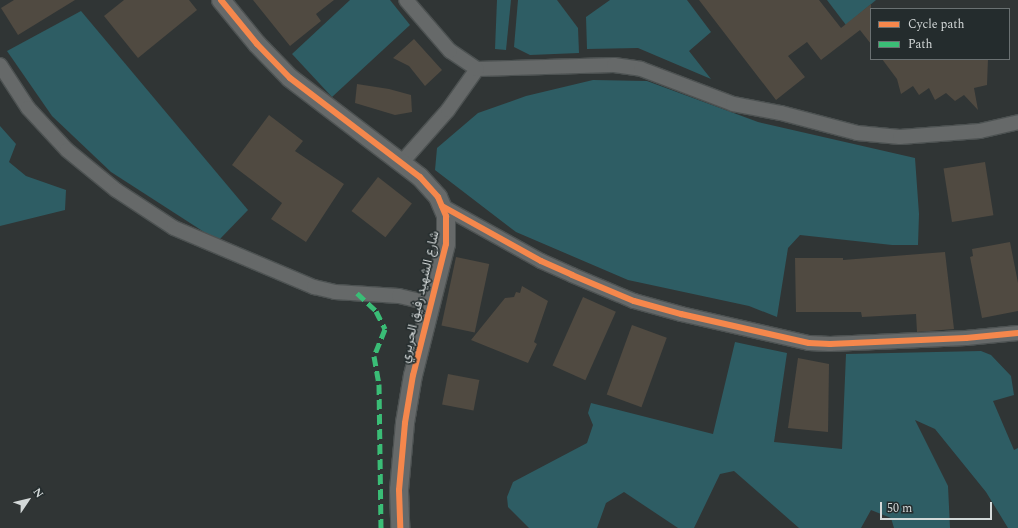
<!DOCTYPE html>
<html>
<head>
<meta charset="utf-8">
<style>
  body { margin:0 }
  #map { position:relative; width:1018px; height:528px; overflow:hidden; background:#303535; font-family:Spectral,Vazirmatn,serif }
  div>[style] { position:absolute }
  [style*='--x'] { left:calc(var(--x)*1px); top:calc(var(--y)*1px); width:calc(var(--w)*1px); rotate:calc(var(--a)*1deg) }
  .green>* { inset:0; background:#2e5d64 }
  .building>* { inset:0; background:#504a41; transform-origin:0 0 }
  .roads { filter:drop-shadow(1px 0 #4d5252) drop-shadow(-1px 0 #4d5252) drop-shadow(0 1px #4d5252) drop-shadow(0 -1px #4d5252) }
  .minor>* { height:14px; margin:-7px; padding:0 7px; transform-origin:7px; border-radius:7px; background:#666969 }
  .tertiary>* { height:18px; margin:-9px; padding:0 9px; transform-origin:9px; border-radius:9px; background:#666969 }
  .quiet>* { height:5px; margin-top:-2.5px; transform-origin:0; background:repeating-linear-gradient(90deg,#3abd76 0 10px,transparent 0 15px) }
  .cycleway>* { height:6px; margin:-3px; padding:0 3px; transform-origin:3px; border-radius:3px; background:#f5874c }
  span { translate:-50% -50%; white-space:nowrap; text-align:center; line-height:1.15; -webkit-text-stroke:3px #242c2d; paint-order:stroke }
  .street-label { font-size:13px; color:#d4d9d9 }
  .legend { position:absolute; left:870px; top:8px; width:140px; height:52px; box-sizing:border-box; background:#242c2d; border:1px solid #6a7172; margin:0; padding:5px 7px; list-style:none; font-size:12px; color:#d4d9d9 }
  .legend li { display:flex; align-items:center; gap:8px; height:20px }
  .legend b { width:20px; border:1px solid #6a7172 }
  .north { position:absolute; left:8px; top:480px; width:40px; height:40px; -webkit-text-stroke:3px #242c2d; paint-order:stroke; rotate:55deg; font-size:11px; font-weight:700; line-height:16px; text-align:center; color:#d4d9d9 }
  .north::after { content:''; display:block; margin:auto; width:14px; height:18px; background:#d4d9d9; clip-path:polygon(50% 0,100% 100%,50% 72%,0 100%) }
  .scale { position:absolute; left:880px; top:502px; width:112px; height:18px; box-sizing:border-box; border:2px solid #d4d9d9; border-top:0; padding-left:5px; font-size:12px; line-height:14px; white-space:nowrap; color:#d4d9d9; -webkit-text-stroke:3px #242c2d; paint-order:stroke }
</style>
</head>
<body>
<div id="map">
  <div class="green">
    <div style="clip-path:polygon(350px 0,390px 0,410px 25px,332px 97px,292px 54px)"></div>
    <div style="clip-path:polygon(497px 0,511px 0,506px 50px,495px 49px)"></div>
    <div style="clip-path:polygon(518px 0,557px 0,578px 28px,579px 53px,530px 55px,514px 47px)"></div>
    <div style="clip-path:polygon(610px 0,687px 0,711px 32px,689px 51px,711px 79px,638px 48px,587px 49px,586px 17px)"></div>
    <div style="clip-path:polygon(827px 0,876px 0,846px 25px)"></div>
    <div style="clip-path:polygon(81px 11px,248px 210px,218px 241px,111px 172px,52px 116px,7px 51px)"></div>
    <div style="clip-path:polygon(593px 80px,647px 81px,758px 122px,915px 158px,919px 214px,918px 245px,892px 245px,800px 235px,788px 248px,777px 317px,749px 306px,628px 280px,516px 232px,435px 170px,437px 148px,478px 113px,526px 96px)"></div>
    <div style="clip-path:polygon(0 126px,16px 144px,9px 162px,26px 176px,66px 190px,65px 210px,0 226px)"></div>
    <div style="clip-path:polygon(735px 342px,787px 353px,774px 442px,842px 449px,846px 354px,981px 351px,991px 355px,1011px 376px,1014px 395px,993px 401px,1014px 450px,1018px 448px,1018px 528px,1008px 528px,986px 492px,935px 429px,915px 420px,948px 486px,950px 528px,894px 528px,891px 518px,871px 510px,861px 528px,799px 528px,734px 471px,720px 474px,694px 528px,678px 528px,624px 492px,606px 503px,597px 528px,529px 528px,508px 507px,507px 497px,513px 482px,587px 443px,593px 425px,588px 413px,591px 403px,713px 434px)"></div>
  </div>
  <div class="building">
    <div style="clip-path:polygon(14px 0,75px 0,18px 35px,1px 8px)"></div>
    <div style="clip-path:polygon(124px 0,189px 0,197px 10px,138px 58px,104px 16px)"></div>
    <div style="clip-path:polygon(253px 0,334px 0,316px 14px,321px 21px,290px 46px)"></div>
    <div style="clip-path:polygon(699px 0,819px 0,841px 28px,871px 4px,871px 44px,860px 30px,821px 60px,807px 42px,788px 56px,805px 77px,776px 100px)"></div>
    <div style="clip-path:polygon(414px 39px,442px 70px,425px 86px,409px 66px,393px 58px)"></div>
    <div style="clip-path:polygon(882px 59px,988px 59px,987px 85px,974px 88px,978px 110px,964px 95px,955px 101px,946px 93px,935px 100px,929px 88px,919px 95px,913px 86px,901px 94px,897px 79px)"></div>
    <div style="clip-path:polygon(357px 84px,389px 89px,411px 95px,412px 112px,395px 115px,355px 103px)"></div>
    <div style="clip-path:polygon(269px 115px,303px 141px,295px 151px,344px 184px,306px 242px,271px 219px,282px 203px,232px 165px)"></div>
    <div style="left:985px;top:162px;width:54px;height:42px;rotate:81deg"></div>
    <div style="left:378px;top:177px;width:43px;height:43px;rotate:38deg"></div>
    <div style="clip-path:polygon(1010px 242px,1018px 283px,1018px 311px,982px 318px,970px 257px,973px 256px,972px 249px)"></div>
    <div style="clip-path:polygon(945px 252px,954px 329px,917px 332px,916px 314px,862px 317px,861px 312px,796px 312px,795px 258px,843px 258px,843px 260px)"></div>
    <div style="left:456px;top:257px;width:34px;height:70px;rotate:12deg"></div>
    <div style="clip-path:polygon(522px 286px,548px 301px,534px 342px,537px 344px,528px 363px,471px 340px,505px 298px,514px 297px,516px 292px,520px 293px)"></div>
    <div style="left:583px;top:297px;width:36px;height:75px;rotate:24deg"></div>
    <div style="left:632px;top:325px;width:37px;height:74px;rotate:20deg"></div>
    <div style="clip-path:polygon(798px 358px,829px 364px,828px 432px,788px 428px)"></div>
    <div style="left:448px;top:374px;width:32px;height:31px;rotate:11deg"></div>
  </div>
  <div class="roads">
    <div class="minor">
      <div style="--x:0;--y:65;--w:51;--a:56.9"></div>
      <div style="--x:28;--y:108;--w:57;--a:47.1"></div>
      <div style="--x:67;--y:150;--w:63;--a:39.2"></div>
      <div style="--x:116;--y:190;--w:69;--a:33.2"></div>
      <div style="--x:174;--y:228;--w:152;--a:22.9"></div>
      <div style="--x:314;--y:287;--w:22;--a:13"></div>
      <div style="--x:335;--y:292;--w:64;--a:3.6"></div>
      <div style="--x:399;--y:296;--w:32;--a:13"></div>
      <div style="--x:477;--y:69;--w:137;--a:-1.7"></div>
      <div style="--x:614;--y:65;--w:27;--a:8"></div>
      <div style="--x:641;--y:69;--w:98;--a:20.8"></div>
      <div style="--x:733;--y:104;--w:49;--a:10.6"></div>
      <div style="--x:781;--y:113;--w:79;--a:14.7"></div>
      <div style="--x:857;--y:133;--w:43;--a:5.3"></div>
      <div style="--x:900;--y:137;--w:80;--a:-4.3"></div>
      <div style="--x:980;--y:131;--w:39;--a:-13"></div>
      <div style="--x:402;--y:162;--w:69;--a:-48.5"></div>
      <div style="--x:448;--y:110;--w:50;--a:-54.7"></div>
      <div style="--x:477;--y:69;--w:32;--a:-146"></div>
      <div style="--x:450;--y:51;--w:67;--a:-130.8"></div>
      <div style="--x:442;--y:206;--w:113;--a:29.1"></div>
      <div style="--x:541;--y:261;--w:34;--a:24"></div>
      <div style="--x:572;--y:275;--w:67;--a:22.8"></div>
      <div style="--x:634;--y:301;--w:49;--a:15.5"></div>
      <div style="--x:681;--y:314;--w:131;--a:12.8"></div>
      <div style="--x:809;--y:343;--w:21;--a:3"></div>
      <div style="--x:830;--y:344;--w:136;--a:-2.5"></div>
      <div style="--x:966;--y:338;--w:52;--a:-5.5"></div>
    </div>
    <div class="tertiary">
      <div style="--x:221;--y:0;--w:57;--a:50.7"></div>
      <div style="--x:257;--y:44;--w:47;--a:45.9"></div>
      <div style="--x:290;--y:78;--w:163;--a:37.3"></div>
      <div style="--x:420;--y:177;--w:27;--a:48"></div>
      <div style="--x:438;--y:197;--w:21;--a:67"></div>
      <div style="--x:446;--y:216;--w:28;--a:90"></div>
      <div style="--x:446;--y:244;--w:135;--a:104.1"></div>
      <div style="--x:413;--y:375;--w:49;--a:99.5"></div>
      <div style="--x:405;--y:423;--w:67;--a:95.1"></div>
      <div style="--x:399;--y:490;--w:38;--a:88"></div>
    </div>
  </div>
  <div class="quiet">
    <div style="--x:357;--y:293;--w:26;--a:43"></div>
    <div style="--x:376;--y:311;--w:20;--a:63"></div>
    <div style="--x:385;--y:329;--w:29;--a:112"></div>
    <div style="--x:374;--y:356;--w:28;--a:80"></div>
    <div style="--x:379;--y:384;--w:144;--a:89.2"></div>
  </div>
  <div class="cycleway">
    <div style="--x:221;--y:0;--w:57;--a:50.7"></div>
    <div style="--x:257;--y:44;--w:47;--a:45.9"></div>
    <div style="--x:290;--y:78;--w:163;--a:37.3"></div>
    <div style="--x:420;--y:177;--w:27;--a:48"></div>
    <div style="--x:438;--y:197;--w:21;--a:67"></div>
    <div style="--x:446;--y:216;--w:28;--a:90"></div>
    <div style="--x:446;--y:244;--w:135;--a:104.1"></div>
    <div style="--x:413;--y:375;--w:49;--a:99.5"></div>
    <div style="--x:405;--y:423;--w:67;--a:95.1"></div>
    <div style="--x:399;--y:490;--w:38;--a:88"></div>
    <div style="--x:442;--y:206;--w:113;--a:29.1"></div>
    <div style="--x:541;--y:261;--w:34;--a:24"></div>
    <div style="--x:572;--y:275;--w:67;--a:22.8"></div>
    <div style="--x:634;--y:301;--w:49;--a:15.5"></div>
    <div style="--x:681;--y:314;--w:131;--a:12.8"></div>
    <div style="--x:809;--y:343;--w:21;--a:3"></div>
    <div style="--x:830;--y:344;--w:136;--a:-2.5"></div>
    <div style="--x:966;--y:338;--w:52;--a:-5.5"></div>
  </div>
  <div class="street-label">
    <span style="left:420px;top:297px;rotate:-77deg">شارع الشهيد رفيق الحريري</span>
  </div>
  <ul class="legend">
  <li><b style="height:5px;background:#f5874c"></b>Cycle path</li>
  <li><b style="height:5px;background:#3abd76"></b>Path</li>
  </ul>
  <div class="north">N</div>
  <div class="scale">50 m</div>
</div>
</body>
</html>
